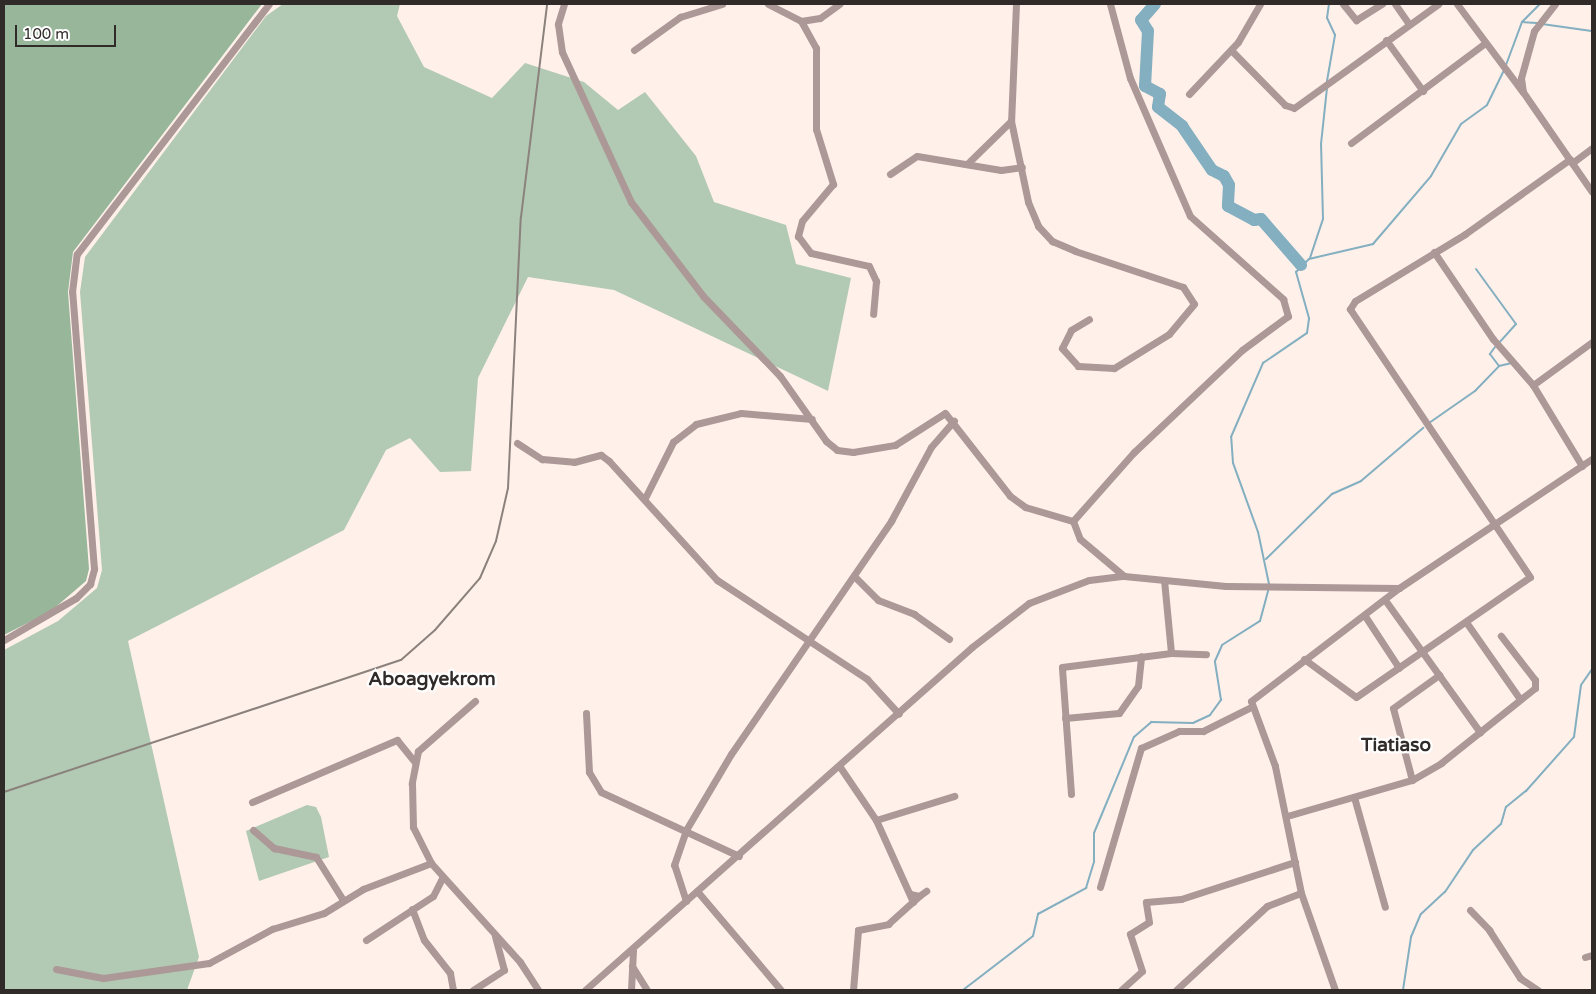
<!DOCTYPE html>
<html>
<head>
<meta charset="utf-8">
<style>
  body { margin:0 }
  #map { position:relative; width:1596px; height:994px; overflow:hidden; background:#fff0ea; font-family:"Varela Round",sans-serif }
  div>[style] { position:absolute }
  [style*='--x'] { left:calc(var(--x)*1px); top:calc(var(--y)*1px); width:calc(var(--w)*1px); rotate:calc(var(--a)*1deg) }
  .green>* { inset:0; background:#b2cab4 }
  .forest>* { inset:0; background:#97b69a }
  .stream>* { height:2px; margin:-1px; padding:0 1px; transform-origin:1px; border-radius:1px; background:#83afc0 }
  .river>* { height:12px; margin:-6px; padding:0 6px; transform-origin:6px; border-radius:6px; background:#83afc0 }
  .minor>* { height:7px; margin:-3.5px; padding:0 3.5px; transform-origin:3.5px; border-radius:3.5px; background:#ac9896 }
  .rail>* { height:2px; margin:-1px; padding:0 1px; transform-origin:1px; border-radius:1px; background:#8b817d }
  span { translate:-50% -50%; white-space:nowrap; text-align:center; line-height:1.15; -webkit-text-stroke:4.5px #fff; paint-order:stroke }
  .district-label { font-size:19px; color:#302b28; font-weight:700 }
  .frame { position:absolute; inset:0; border:5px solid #302b28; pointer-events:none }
  .scale { position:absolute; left:15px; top:25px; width:101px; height:22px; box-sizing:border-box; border:2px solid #302b28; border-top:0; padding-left:6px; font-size:15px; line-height:18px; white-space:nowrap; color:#302b28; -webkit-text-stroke:4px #fff; paint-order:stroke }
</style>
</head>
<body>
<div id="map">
  <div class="green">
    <div style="clip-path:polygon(283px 4px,400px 4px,397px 16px,424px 67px,492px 98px,525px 63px,584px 82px,618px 110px,645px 92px,696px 156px,714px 202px,786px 225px,796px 264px,851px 278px,828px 391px,614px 290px,528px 277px,478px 378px,471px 471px,440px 472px,410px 438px,386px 450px,344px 530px,128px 641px,199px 957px,187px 990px,4px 990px,4px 650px,58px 621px,97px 588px,102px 570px,80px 292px,85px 257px,266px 16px)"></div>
    <div style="clip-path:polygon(307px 805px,316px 807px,321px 817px,329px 857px,259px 881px,246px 831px)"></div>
  </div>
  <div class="forest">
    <div style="clip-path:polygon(4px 4px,262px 4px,73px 252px,68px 292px,89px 569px,86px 581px,51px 611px,4px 635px)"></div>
  </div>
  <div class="stream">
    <div style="--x:1522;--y:22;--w:15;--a:4"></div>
    <div style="--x:1542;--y:24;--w:50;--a:8"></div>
    <div style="--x:1506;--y:65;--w:46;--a:-69.6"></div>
    <div style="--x:1522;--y:22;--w:25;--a:-45"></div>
    <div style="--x:1327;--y:81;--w:47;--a:-80.1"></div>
    <div style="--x:1335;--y:35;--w:19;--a:-115"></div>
    <div style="--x:1327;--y:18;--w:14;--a:-82"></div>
    <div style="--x:1310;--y:258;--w:41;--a:-71.6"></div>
    <div style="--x:1323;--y:219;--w:75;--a:-91.5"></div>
    <div style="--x:1321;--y:144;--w:56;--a:-83.9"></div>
    <div style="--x:1476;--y:269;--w:68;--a:54"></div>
    <div style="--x:1516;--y:324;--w:25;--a:132"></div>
    <div style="--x:1495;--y:347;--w:9;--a:126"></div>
    <div style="--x:1490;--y:354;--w:15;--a:53"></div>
    <div style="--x:1429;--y:423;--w:56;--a:-34.8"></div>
    <div style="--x:1475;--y:391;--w:35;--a:-46"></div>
    <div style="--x:1499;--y:366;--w:13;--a:-13"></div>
    <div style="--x:1266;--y:559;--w:93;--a:-44.6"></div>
    <div style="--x:1332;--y:494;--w:32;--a:-24"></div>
    <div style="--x:1361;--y:481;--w:82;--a:-40.5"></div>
    <div style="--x:1269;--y:584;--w:53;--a:-101.9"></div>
    <div style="--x:1258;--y:532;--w:73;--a:-109.9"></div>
    <div style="--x:1233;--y:463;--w:26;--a:-94"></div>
    <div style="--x:1231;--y:437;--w:81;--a:-66.6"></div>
    <div style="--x:1263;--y:363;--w:53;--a:-34.3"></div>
    <div style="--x:1307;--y:333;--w:15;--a:-82"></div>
    <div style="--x:1309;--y:318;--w:48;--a:-105.8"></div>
    <div style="--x:1296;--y:272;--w:18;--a:-45"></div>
    <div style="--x:1309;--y:259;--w:66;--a:-13.2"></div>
    <div style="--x:1373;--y:244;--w:89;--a:-49.5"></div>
    <div style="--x:1431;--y:176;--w:60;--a:-60"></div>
    <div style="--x:1461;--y:124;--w:32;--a:-36"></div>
    <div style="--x:1487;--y:105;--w:39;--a:-64"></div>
    <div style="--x:963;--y:990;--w:88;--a:-37.6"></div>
    <div style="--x:1033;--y:936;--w:23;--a:-77"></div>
    <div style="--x:1038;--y:914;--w:55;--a:-28.4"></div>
    <div style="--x:1086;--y:888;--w:28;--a:-73"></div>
    <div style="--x:1094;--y:861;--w:28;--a:-90"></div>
    <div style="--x:1094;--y:833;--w:104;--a:-67.4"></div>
    <div style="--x:1134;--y:737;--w:23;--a:-41"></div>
    <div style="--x:1151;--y:722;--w:42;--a:1.4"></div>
    <div style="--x:1193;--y:723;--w:19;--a:-25"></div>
    <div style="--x:1210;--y:715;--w:19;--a:-54"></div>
    <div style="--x:1221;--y:700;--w:39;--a:-99"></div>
    <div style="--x:1215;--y:661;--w:17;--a:-66"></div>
    <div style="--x:1222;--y:645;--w:45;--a:-32.3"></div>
    <div style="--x:1260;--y:621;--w:34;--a:-75"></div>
    <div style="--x:1403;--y:990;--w:54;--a:-81.4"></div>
    <div style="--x:1411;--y:937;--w:25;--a:-67"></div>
    <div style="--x:1421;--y:914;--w:33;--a:-43"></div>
    <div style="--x:1445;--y:892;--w:50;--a:-56.3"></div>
    <div style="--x:1473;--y:850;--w:38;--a:-43"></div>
    <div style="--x:1501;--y:824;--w:18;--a:-74"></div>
    <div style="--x:1506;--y:807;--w:26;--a:-39"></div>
    <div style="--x:1526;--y:791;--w:72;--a:-48.4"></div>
    <div style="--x:1574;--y:737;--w:52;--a:-82.3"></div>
    <div style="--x:1581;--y:685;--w:19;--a:-55"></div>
  </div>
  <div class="river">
    <div style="--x:1155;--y:4;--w:21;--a:131"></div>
    <div style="--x:1141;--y:20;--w:13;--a:58"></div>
    <div style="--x:1148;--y:31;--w:55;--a:93.1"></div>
    <div style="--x:1145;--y:86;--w:17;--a:28"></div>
    <div style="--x:1160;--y:94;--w:13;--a:99"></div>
    <div style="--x:1158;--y:107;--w:31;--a:38"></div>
    <div style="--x:1182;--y:126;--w:53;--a:55.7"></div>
    <div style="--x:1212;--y:170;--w:13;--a:27"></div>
    <div style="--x:1224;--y:176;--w:10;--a:61"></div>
    <div style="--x:1229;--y:185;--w:21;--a:93"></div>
    <div style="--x:1228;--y:206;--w:30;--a:28"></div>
    <div style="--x:1254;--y:220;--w:7;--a:-8"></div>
    <div style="--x:1261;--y:219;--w:61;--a:49"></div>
  </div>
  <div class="minor">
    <div style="--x:564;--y:4;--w:21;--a:107"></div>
    <div style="--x:558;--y:24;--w:28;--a:82"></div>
    <div style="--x:562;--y:52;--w:165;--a:65.3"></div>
    <div style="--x:631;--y:202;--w:118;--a:52.5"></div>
    <div style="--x:703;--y:296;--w:111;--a:46.1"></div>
    <div style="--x:780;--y:376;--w:80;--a:54.7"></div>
    <div style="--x:826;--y:441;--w:14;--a:39"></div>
    <div style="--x:837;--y:450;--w:16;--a:7"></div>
    <div style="--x:853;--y:452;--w:43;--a:-9.5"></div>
    <div style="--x:895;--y:445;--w:59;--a:-32.6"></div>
    <div style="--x:945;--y:413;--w:105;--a:51.9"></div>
    <div style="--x:1010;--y:496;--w:19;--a:36"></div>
    <div style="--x:1025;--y:507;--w:50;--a:16.3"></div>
    <div style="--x:768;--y:4;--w:37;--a:27"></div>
    <div style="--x:801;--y:21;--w:31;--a:61"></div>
    <div style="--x:816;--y:48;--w:81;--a:90"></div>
    <div style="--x:816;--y:129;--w:58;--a:72.8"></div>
    <div style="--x:833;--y:184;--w:48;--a:130"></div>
    <div style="--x:802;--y:221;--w:16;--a:105"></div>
    <div style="--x:798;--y:236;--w:21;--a:53"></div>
    <div style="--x:811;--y:253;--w:59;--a:12.6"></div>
    <div style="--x:869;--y:266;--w:17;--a:65"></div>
    <div style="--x:876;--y:281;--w:33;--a:95"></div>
    <div style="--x:1016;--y:4;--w:117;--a:92.4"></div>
    <div style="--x:1011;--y:121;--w:83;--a:78.1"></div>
    <div style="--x:1028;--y:202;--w:26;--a:67"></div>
    <div style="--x:1038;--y:226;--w:21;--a:47"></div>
    <div style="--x:1052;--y:241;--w:25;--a:23"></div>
    <div style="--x:1075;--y:251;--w:114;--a:18.4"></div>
    <div style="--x:1183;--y:287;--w:20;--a:57"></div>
    <div style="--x:1194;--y:304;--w:39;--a:130"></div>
    <div style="--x:1169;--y:334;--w:65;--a:148.3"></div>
    <div style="--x:1114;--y:368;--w:36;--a:-177"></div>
    <div style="--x:1078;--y:366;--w:24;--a:-132"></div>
    <div style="--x:1062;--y:348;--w:20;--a:-63"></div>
    <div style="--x:1071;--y:330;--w:21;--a:-31"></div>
    <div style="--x:1110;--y:4;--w:77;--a:74.9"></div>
    <div style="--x:1130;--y:78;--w:150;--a:66.5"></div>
    <div style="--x:1190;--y:216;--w:125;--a:41.7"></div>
    <div style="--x:1283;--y:299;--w:18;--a:74"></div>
    <div style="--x:1288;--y:316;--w:57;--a:143.5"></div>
    <div style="--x:1242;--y:350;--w:149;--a:136.6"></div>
    <div style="--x:1134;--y:452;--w:92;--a:131.5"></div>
    <div style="--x:1073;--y:521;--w:19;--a:69"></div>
    <div style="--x:1080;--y:539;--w:57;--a:40.1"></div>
    <div style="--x:1343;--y:4;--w:21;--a:51"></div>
    <div style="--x:1356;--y:20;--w:31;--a:-32"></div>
    <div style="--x:1395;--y:4;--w:24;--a:55"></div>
    <div style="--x:1457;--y:4;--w:109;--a:53.2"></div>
    <div style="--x:1555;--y:4;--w:34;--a:128"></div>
    <div style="--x:1534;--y:31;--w:49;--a:105.5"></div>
    <div style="--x:1521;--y:78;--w:14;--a:82"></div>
    <div style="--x:1523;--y:92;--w:121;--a:55.4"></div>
    <div style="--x:801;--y:21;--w:19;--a:-9"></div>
    <div style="--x:820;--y:18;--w:24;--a:-36"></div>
    <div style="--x:1386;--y:40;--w:63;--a:54"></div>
    <div style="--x:634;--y:50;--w:57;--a:-35.7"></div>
    <div style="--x:680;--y:17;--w:44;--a:-17.2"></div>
    <div style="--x:1231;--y:50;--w:77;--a:45.5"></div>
    <div style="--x:1285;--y:105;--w:9;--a:18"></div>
    <div style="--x:1294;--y:108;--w:178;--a:-35.8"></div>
    <div style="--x:1189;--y:94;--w:71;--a:-46.7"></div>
    <div style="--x:1238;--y:42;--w:44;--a:-59.9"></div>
    <div style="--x:1351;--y:143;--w:166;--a:-36.7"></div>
    <div style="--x:968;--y:163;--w:60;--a:-44.3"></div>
    <div style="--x:1572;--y:163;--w:25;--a:-37"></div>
    <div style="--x:890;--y:174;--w:32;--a:-34"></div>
    <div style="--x:917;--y:156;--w:85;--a:9.5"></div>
    <div style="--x:1001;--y:170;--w:21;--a:-8"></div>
    <div style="--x:1434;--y:252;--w:105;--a:55.9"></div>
    <div style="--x:1493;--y:339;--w:61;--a:49"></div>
    <div style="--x:517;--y:443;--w:30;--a:33"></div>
    <div style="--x:542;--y:459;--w:32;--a:5"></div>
    <div style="--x:574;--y:462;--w:28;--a:-15"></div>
    <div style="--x:601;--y:455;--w:10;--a:37"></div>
    <div style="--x:609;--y:461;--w:161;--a:47.8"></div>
    <div style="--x:717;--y:580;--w:180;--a:33.4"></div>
    <div style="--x:867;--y:679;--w:47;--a:47.6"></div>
    <div style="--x:1582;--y:466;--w:95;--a:-121.2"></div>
    <div style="--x:1533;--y:385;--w:73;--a:-36.1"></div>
    <div style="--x:645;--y:498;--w:63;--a:-63.4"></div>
    <div style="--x:673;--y:442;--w:29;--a:-38"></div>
    <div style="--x:696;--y:424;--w:46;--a:-13.7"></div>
    <div style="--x:741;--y:413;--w:71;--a:4.8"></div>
    <div style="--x:854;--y:576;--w:34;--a:45"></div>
    <div style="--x:878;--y:600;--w:39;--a:21"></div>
    <div style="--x:914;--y:614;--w:43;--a:35.5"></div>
    <div style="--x:1164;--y:580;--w:73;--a:84.5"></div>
    <div style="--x:1385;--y:600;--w:163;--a:54.3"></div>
    <div style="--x:1365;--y:616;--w:62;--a:56.8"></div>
    <div style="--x:1466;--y:622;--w:94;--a:55"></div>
    <div style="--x:4;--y:640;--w:83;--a:-30.3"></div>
    <div style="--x:76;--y:598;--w:20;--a:-45"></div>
    <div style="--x:90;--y:584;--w:16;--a:-75"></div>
    <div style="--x:94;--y:569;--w:278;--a:-94.5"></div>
    <div style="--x:72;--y:292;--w:38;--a:-83"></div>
    <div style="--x:77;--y:254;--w:315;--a:-52.5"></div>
    <div style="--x:1304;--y:659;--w:64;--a:36.2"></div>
    <div style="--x:1356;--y:697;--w:211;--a:-34.6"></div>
    <div style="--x:1530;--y:577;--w:323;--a:-123.9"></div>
    <div style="--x:1350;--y:309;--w:9;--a:-58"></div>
    <div style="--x:1355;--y:301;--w:129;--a:-31.3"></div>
    <div style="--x:1465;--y:234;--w:129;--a:-35.5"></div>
    <div style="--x:475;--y:701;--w:76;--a:138.7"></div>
    <div style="--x:418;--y:751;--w:33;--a:101"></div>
    <div style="--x:412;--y:783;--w:44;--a:88.7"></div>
    <div style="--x:413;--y:827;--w:40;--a:63.4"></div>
    <div style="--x:431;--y:863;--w:133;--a:48"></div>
    <div style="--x:520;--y:962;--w:33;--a:57"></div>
    <div style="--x:586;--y:713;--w:59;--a:87.1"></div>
    <div style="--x:589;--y:772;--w:23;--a:59"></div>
    <div style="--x:601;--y:792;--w:152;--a:24.9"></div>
    <div style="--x:1065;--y:718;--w:54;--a:-5.3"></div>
    <div style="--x:1119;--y:713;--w:33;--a:-55"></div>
    <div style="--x:1138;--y:686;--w:30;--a:-84"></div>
    <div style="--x:840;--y:767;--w:64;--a:55.8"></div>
    <div style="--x:876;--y:820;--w:90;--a:65.7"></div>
    <div style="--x:1412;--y:780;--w:74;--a:-104.8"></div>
    <div style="--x:1393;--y:708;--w:57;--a:-35.7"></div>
    <div style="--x:1071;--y:794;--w:127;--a:-94.1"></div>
    <div style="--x:1062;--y:667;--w:110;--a:-7.3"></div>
    <div style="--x:1171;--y:653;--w:35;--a:2"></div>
    <div style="--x:1354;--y:797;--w:114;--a:74.3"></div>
    <div style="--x:252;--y:802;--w:158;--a:-23.2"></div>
    <div style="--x:397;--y:740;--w:28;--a:51"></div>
    <div style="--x:1287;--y:816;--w:130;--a:-16.1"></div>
    <div style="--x:1412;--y:780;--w:34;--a:-30"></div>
    <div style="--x:1441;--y:763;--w:120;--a:-38.6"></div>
    <div style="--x:1535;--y:688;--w:8;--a:-90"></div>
    <div style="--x:1535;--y:680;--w:56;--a:-127.7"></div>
    <div style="--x:876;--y:820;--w:82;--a:-17.1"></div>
    <div style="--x:253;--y:830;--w:28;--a:41"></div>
    <div style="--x:274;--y:848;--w:43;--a:12.1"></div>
    <div style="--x:316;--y:857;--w:51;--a:57.9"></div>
    <div style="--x:1100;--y:887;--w:145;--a:-73.6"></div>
    <div style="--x:1141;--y:748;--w:42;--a:-24.1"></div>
    <div style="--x:1179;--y:731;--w:24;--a:0"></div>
    <div style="--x:1203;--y:731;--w:54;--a:-26.6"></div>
    <div style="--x:697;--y:891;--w:130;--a:49.7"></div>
    <div style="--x:919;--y:896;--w:9;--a:-36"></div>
    <div style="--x:686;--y:901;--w:38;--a:-108"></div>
    <div style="--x:674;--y:865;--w:37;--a:-71"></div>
    <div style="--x:686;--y:830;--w:88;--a:-59.4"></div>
    <div style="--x:731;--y:754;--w:283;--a:-55.5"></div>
    <div style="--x:891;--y:521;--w:84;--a:-61.6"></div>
    <div style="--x:931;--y:447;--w:35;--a:-49"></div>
    <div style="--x:412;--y:909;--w:33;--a:69"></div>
    <div style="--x:424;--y:940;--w:42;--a:51.8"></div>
    <div style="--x:450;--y:973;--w:17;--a:80"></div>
    <div style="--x:1470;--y:910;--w:28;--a:46"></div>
    <div style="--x:1489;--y:930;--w:57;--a:57.1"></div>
    <div style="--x:1520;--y:978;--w:22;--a:34"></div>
    <div style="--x:366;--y:940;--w:80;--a:-33.3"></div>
    <div style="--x:433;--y:896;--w:20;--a:-63"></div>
    <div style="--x:1585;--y:957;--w:7;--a:-16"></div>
    <div style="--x:632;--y:966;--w:28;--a:58"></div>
    <div style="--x:56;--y:969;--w:48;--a:10.8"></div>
    <div style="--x:103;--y:978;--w:107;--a:-8.1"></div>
    <div style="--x:209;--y:963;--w:72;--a:-28.4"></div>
    <div style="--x:272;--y:929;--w:54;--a:-17.1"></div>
    <div style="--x:324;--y:913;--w:46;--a:-31.6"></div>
    <div style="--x:363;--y:889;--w:73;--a:-20.9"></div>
    <div style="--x:473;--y:990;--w:37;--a:-33"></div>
    <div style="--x:504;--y:970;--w:35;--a:-105"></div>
    <div style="--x:585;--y:990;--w:517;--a:-41.55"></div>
    <div style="--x:972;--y:647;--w:72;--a:-37.7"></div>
    <div style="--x:1029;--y:603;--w:64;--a:-21"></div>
    <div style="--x:1089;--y:580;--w:35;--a:-7"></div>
    <div style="--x:1124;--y:576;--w:102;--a:5.6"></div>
    <div style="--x:1226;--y:586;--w:173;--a:0.7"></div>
    <div style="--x:631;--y:990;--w:40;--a:-87.1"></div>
    <div style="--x:853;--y:990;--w:60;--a:-85.2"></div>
    <div style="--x:858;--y:930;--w:31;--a:-11"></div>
    <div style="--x:888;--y:924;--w:42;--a:-42.1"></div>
    <div style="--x:919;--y:896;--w:9;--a:-167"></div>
    <div style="--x:1121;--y:990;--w:28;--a:-42"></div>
    <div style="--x:1142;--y:971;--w:39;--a:-108"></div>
    <div style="--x:1130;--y:934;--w:22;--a:-32"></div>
    <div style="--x:1149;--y:922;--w:20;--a:-99"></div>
    <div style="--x:1146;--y:902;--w:35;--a:-5"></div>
    <div style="--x:1181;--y:899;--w:120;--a:-18"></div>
    <div style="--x:1176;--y:990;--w:124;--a:-42.7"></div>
    <div style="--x:1267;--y:906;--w:36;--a:-21"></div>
    <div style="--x:1335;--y:990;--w:103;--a:-109.3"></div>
    <div style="--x:1301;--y:893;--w:130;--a:-101.6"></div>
    <div style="--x:1275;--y:766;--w:69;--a:-110.3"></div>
    <div style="--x:1251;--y:701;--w:186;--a:-37.4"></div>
    <div style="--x:1399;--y:588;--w:232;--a:-33.8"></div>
  </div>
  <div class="rail">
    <div style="--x:4;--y:792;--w:418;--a:-18.4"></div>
    <div style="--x:401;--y:660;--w:45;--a:-41.4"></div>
    <div style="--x:435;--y:630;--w:69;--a:-49.1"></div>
    <div style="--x:480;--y:578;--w:40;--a:-66.6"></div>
    <div style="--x:496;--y:541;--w:54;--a:-77.2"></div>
    <div style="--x:508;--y:488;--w:271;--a:-87.3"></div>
    <div style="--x:521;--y:217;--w:215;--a:-83"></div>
  </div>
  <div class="district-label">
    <span style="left:432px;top:680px">Aboagyekrom</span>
    <span style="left:1396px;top:746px">Tiatiaso</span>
  </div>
  <div class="frame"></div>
  <div class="scale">100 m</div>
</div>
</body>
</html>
